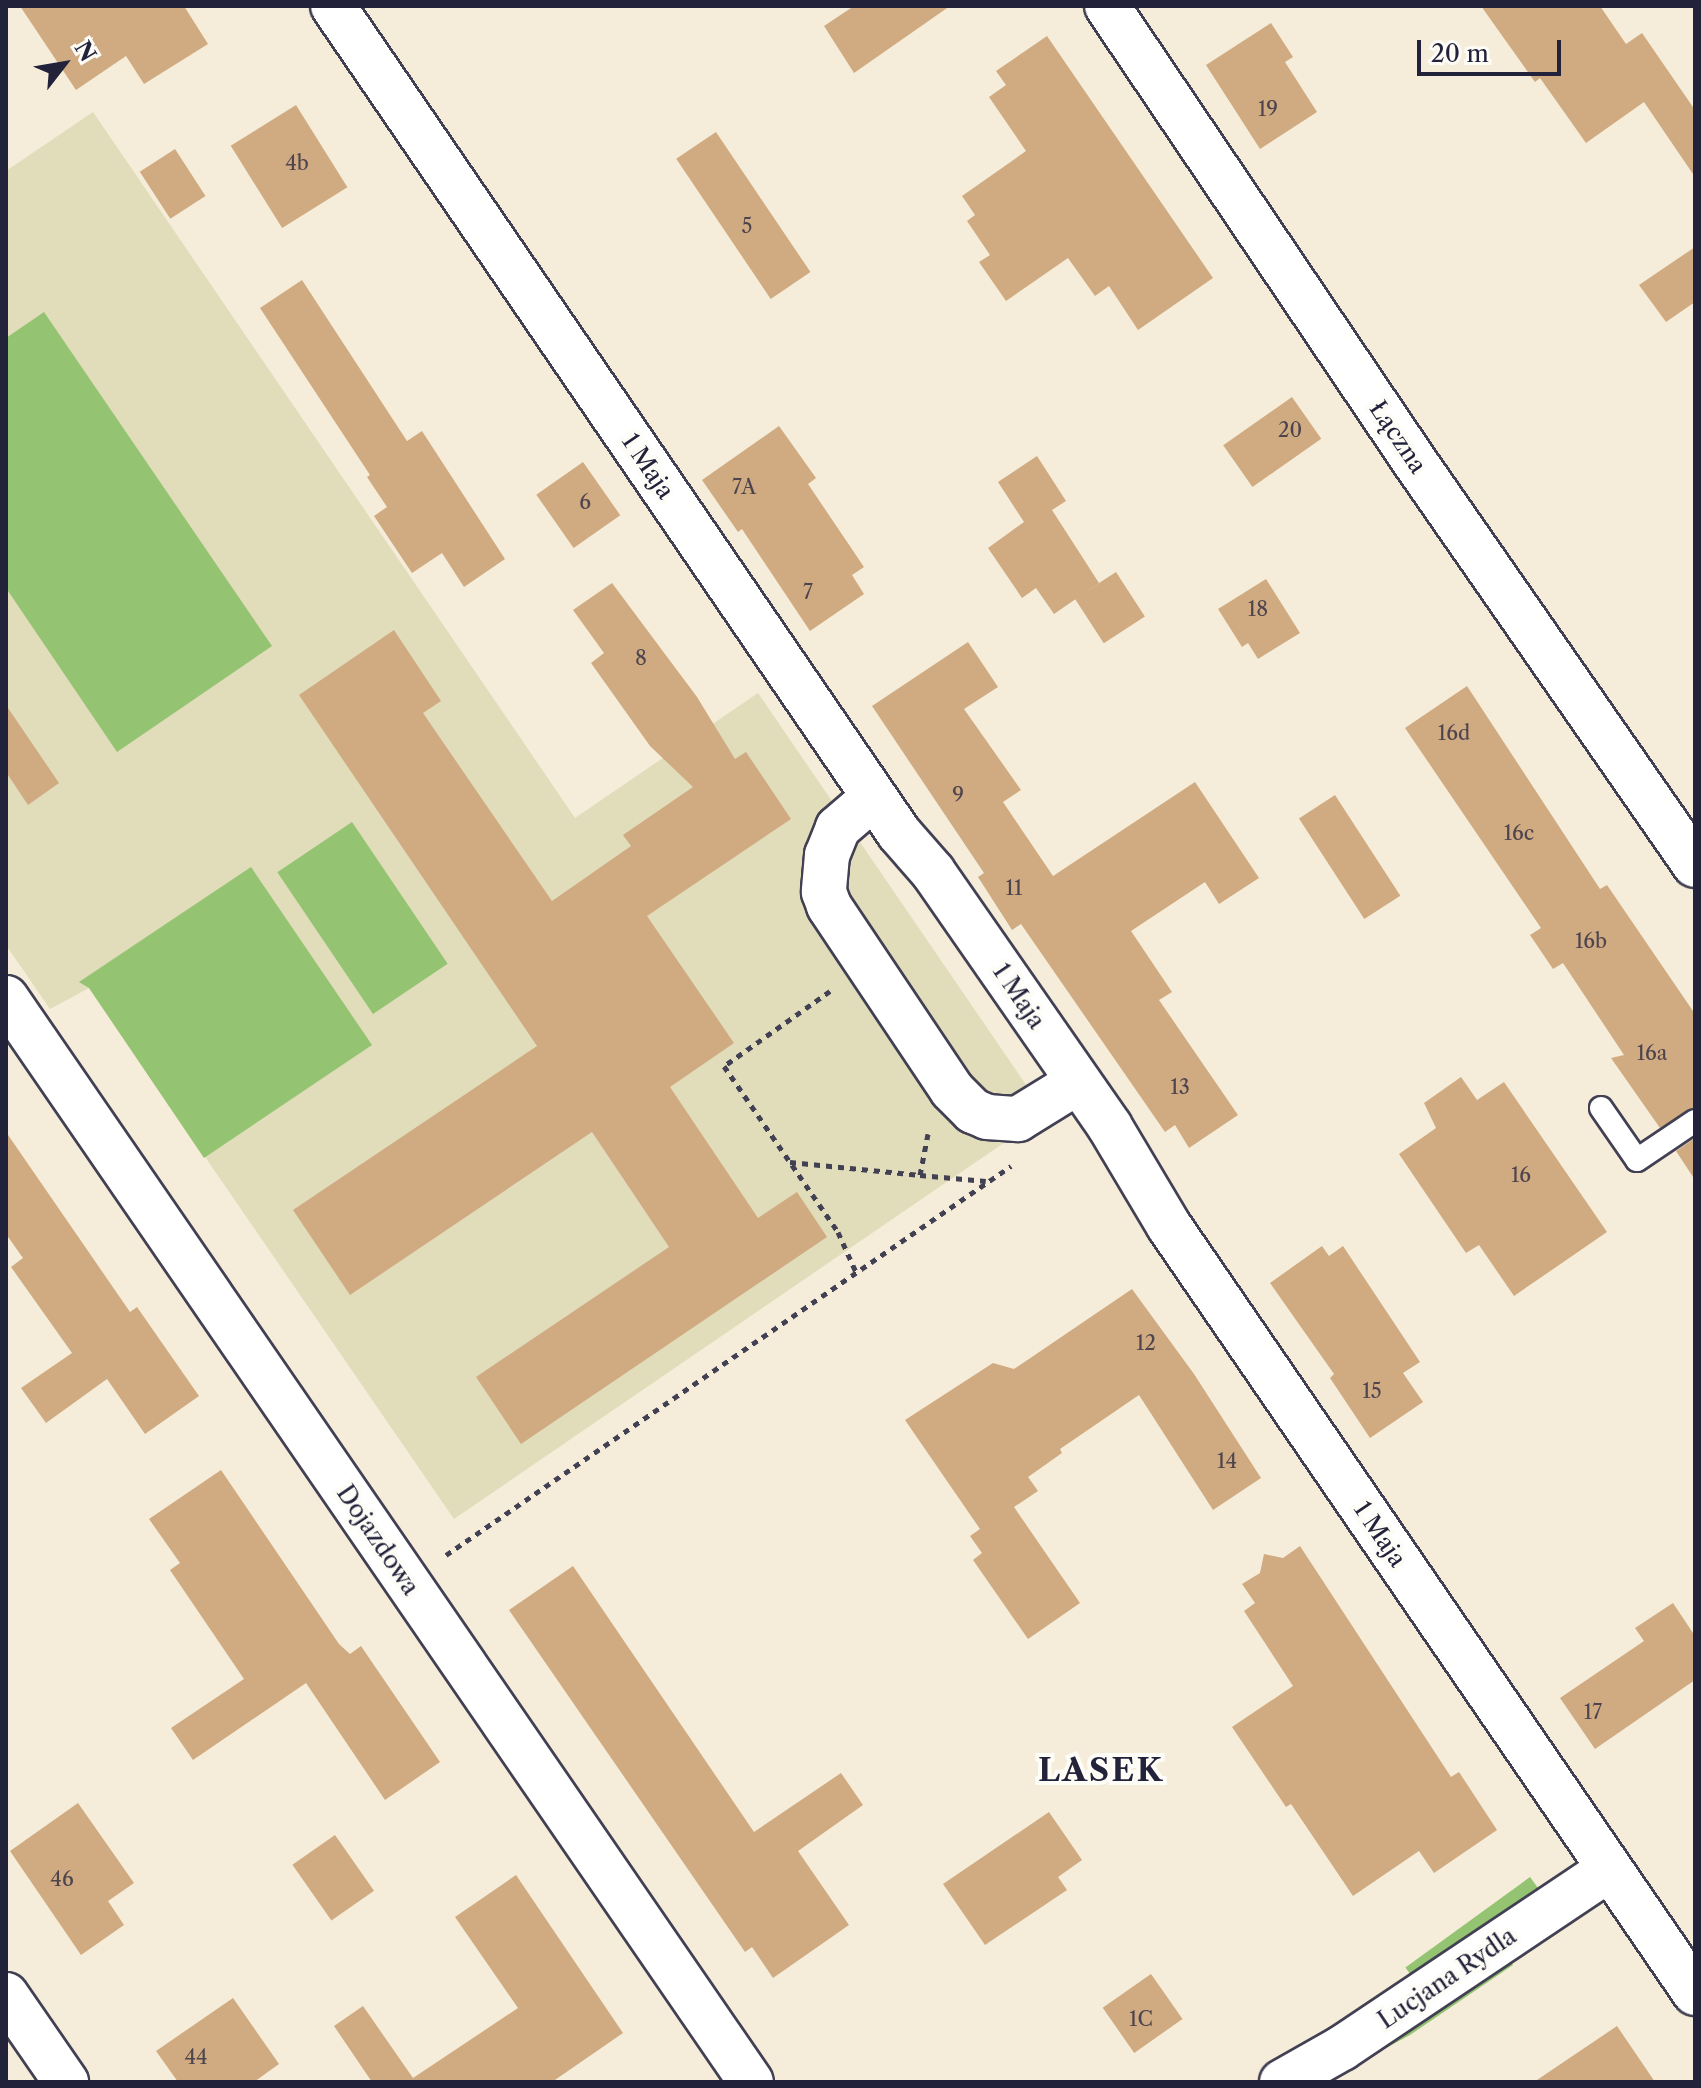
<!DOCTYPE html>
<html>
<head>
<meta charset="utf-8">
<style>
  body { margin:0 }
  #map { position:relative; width:1701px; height:2088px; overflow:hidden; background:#f5edd9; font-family:"Libre Caslon Text",serif }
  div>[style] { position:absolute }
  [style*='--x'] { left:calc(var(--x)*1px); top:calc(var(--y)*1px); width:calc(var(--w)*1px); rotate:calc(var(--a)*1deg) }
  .built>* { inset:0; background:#e1dcba }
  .green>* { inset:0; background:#94c372; transform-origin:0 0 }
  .building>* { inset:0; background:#d0ab82; transform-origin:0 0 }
  .path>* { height:5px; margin-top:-2.5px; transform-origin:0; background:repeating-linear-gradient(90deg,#424053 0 6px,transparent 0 12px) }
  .roads { filter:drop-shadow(2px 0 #424053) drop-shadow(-2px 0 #424053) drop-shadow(0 2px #424053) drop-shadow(0 -2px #424053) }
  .lane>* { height:22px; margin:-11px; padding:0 11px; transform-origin:11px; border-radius:11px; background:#fff }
  .street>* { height:44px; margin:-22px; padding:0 22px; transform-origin:22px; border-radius:22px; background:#fff }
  span { translate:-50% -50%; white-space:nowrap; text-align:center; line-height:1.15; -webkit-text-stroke:8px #fdfcf7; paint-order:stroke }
  .number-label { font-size:20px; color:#4e444d }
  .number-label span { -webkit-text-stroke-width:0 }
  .street-label { font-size:24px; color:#22223b }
  .district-label { font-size:32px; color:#22223b; font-weight:700; letter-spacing:2px }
  .frame { position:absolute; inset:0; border:8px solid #22223b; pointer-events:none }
  .north { position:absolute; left:24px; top:24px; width:80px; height:80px; -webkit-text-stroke:6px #fdfcf7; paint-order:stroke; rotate:59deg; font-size:22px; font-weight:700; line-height:32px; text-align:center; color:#22223b }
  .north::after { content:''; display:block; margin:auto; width:28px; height:36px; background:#22223b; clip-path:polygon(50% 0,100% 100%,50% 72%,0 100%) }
  .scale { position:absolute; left:1417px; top:40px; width:144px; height:36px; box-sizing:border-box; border:4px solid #22223b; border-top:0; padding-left:10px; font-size:24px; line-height:28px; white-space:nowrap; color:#22223b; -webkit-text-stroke:6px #fdfcf7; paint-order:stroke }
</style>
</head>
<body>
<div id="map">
  <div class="built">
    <div style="clip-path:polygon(93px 112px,575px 818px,758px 693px,1046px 1114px,454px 1519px,89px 988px,50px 1009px,6px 945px,6px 171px)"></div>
  </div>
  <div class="green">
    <div style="clip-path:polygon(44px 312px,272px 646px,117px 752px,6px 588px,6px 338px)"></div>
    <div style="left:352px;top:822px;width:171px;height:90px;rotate:56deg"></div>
    <div style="clip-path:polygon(251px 867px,372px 1045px,204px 1158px,89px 988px,79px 982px)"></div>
    <div style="left:1530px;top:1877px;width:17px;height:154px;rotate:54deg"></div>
    <div style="clip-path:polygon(1509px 1959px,1513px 1965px,1410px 2035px,1349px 2068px)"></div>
  </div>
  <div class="building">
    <div style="clip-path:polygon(20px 6px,184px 6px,208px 44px,144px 84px,126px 56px,76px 90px)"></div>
    <div style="clip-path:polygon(854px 6px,950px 6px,854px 73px,824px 26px)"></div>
    <div style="clip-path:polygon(1481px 6px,1600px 6px,1626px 44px,1642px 33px,1695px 110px,1695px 177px,1644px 102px,1586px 143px,1540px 78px,1535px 82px)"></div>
    <div style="clip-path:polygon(1271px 23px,1293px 57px,1285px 62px,1317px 112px,1260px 149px,1206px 65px)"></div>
    <div style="clip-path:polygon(1047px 36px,1213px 278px,1138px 330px,1109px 286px,1095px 296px,1068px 258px,1006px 301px,979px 262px,990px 255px,967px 221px,975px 215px,962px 196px,1026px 151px,989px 97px,1006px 85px,996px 71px)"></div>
    <div style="left:296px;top:105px;width:97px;height:77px;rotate:58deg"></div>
    <div style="left:716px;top:132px;width:169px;height:48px;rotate:56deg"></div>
    <div style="left:175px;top:149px;width:56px;height:42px;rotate:57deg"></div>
    <div style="clip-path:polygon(1695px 247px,1695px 302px,1666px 322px,1639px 285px)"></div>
    <div style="clip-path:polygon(302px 280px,407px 441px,422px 431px,505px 559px,464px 587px,442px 553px,412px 573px,374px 516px,387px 507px,367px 477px,370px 475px,260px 308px)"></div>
    <div style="left:1292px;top:397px;width:51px;height:84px;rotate:55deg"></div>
    <div style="clip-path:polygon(779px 426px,816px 478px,808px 484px,864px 567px,852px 575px,864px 594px,810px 631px,742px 529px,738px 532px,702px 480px)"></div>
    <div style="clip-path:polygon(1037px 456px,1066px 501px,1052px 510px,1099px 583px,1054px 614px,1036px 588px,1022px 598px,988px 548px,1024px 522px,998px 482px)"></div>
    <div style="left:583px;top:462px;width:65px;height:57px;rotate:55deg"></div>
    <div style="left:1116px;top:572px;width:53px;height:49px;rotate:57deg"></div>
    <div style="clip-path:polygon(1266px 579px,1300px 633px,1258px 659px,1248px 643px,1242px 647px,1218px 609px)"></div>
    <div style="clip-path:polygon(612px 583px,697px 697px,735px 759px,746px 752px,791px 819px,647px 916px,734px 1043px,670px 1087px,758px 1218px,797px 1192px,827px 1237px,521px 1444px,476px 1377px,669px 1247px,592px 1132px,350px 1295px,293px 1210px,537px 1046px,299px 695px,394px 630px,441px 701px,423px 713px,552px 901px,631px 846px,623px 835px,693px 787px,650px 746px,591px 663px,604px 653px,573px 610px)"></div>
    <div style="clip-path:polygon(968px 642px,998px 687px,964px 709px,1021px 790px,1003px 802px,1053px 876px,1195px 782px,1259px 878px,1219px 904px,1205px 882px,1131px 931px,1172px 992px,1159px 1000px,1238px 1115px,1189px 1148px,1175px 1125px,1165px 1132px,1021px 924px,1012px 930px,978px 877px,984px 873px,872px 706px)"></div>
    <div style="clip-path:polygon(1467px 686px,1600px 889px,1607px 885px,1695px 1014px,1695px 1107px,1660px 1128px,1611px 1058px,1624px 1055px,1563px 963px,1553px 969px,1530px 935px,1541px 928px,1405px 728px)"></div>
    <div style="clip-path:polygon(6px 705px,59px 783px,28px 805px,6px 772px)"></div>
    <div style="left:1335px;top:795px;width:120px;height:43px;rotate:57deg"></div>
    <div style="clip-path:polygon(1461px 1077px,1477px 1100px,1504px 1082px,1607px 1232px,1514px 1296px,1479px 1245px,1466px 1253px,1399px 1154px,1436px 1128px,1424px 1103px)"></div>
    <div style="clip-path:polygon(6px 1132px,130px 1312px,137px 1307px,199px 1396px,145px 1434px,107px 1379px,46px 1423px,21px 1388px,72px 1353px,11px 1267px,23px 1258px,6px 1234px)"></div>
    <div style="clip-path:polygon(1695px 1138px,1695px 1180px,1676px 1151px)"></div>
    <div style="clip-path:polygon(1322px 1246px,1329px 1256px,1343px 1246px,1420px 1362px,1403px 1373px,1423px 1402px,1370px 1438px,1330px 1378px,1334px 1374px,1270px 1283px)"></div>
    <div style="clip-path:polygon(1132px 1289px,1194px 1374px,1261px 1478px,1213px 1510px,1139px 1395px,1060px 1449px,1062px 1453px,1028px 1477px,1038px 1491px,1014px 1507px,1080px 1603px,1028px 1639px,973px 1560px,982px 1553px,970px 1536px,980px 1529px,905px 1420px,993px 1363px,1014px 1369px)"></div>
    <div style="clip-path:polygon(221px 1470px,339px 1644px,350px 1654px,361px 1646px,440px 1762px,385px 1800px,306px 1683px,193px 1760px,171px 1728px,244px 1679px,170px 1570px,180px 1563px,149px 1519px)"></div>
    <div style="clip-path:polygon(1300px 1546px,1451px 1777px,1459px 1772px,1497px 1830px,1434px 1873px,1419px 1851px,1353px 1896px,1291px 1804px,1286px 1807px,1232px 1727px,1293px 1686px,1244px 1611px,1255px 1603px,1242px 1584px,1260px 1573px,1264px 1554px,1283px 1558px)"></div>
    <div style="clip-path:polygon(573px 1566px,754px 1832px,841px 1773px,863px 1805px,798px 1851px,849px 1925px,773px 1978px,752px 1947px,745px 1952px,509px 1610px)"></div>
    <div style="clip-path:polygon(1673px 1603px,1695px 1636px,1695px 1680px,1595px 1749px,1560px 1698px,1644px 1641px,1635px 1628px)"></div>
    <div style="clip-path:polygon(78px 1803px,134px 1883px,108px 1901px,124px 1925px,81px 1955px,10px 1851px)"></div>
    <div style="clip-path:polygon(1049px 1812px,1082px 1860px,1058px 1877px,1067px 1890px,985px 1945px,943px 1884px)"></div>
    <div style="left:335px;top:1835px;width:68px;height:52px;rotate:55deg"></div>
    <div style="clip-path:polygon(516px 1875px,623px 2033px,552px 2082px,372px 2082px,334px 2026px,363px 2006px,413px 2078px,518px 2008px,455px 1917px)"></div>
    <div style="left:1151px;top:1974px;width:55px;height:59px;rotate:55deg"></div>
    <div style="clip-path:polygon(233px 1998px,279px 2064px,254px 2082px,178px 2082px,156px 2051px)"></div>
    <div style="clip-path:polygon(1617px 2026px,1655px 2082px,1534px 2082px)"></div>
  </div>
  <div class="path">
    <div style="--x:830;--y:991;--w:130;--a:144.7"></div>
    <div style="--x:724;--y:1066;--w:201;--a:55.5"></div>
    <div style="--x:838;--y:1232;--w:44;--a:65.8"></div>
    <div style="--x:790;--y:1162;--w:131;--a:5.7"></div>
    <div style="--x:920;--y:1175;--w:42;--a:-79"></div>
    <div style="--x:920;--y:1175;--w:66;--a:5.2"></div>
    <div style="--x:446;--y:1555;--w:686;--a:-34.55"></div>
  </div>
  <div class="roads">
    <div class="lane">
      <div style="--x:1601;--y:1108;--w:63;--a:55.3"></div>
      <div style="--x:1637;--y:1160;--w:70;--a:-33.9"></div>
    </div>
    <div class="street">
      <div style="--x:333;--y:6;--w:1002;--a:55.61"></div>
      <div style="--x:899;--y:833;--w:52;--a:48.9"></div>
      <div style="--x:933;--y:872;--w:310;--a:55.2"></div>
      <div style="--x:1110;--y:1127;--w:115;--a:59.2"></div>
      <div style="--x:1169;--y:1226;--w:930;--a:55.56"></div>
      <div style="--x:1107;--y:6;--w:554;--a:55.97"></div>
      <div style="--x:1417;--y:465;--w:487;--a:55.2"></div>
      <div style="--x:874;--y:797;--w:48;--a:139.3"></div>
      <div style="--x:838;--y:828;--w:29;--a:112"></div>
      <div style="--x:827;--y:855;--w:37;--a:95"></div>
      <div style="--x:824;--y:892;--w:15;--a:70"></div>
      <div style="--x:829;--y:906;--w:221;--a:56.2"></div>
      <div style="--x:952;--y:1090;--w:30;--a:45"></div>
      <div style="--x:973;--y:1111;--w:15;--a:23"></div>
      <div style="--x:987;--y:1117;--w:31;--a:4"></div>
      <div style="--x:1018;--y:1119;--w:70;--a:-31.7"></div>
      <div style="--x:6;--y:998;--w:1315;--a:55.5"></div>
      <div style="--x:6;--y:1995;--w:106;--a:55.4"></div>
      <div style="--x:1282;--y:2082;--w:69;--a:-29.5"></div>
      <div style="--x:1342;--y:2048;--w:321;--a:-33.8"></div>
    </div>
  </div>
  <div class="number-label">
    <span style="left:1268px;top:109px">19</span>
    <span style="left:297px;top:163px">4b</span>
    <span style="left:747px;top:226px">5</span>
    <span style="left:1290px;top:430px">20</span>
    <span style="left:744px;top:487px">7A</span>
    <span style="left:585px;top:502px">6</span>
    <span style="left:808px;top:592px">7</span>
    <span style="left:1258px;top:609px">18</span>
    <span style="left:641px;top:658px">8</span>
    <span style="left:1454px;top:733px">16d</span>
    <span style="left:958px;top:795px">9</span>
    <span style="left:1519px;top:833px">16c</span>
    <span style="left:1014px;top:888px">11</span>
    <span style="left:1591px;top:941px">16b</span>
    <span style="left:1652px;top:1053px">16a</span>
    <span style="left:1180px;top:1087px">13</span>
    <span style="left:1521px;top:1175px">16</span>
    <span style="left:1146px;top:1343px">12</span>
    <span style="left:1372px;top:1391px">15</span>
    <span style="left:1227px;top:1461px">14</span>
    <span style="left:1593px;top:1712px">17</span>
    <span style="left:62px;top:1879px">46</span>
    <span style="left:1141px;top:2019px">1C</span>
    <span style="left:196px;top:2057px">44</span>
  </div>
  <div class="street-label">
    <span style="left:1398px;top:437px;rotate:56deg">Łączna</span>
    <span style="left:648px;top:466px;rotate:56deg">1 Maja</span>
    <span style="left:1019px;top:996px;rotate:56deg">1 Maja</span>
    <span style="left:1380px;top:1534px;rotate:56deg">1 Maja</span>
    <span style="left:378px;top:1540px;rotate:56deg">Dojazdowa</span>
    <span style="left:1447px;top:1978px;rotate:-34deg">Lucjana Rydla</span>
  </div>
  <div class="district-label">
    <span style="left:1101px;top:1770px">LASEK</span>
  </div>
  <div class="frame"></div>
  <div class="north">N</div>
  <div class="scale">20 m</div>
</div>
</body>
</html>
